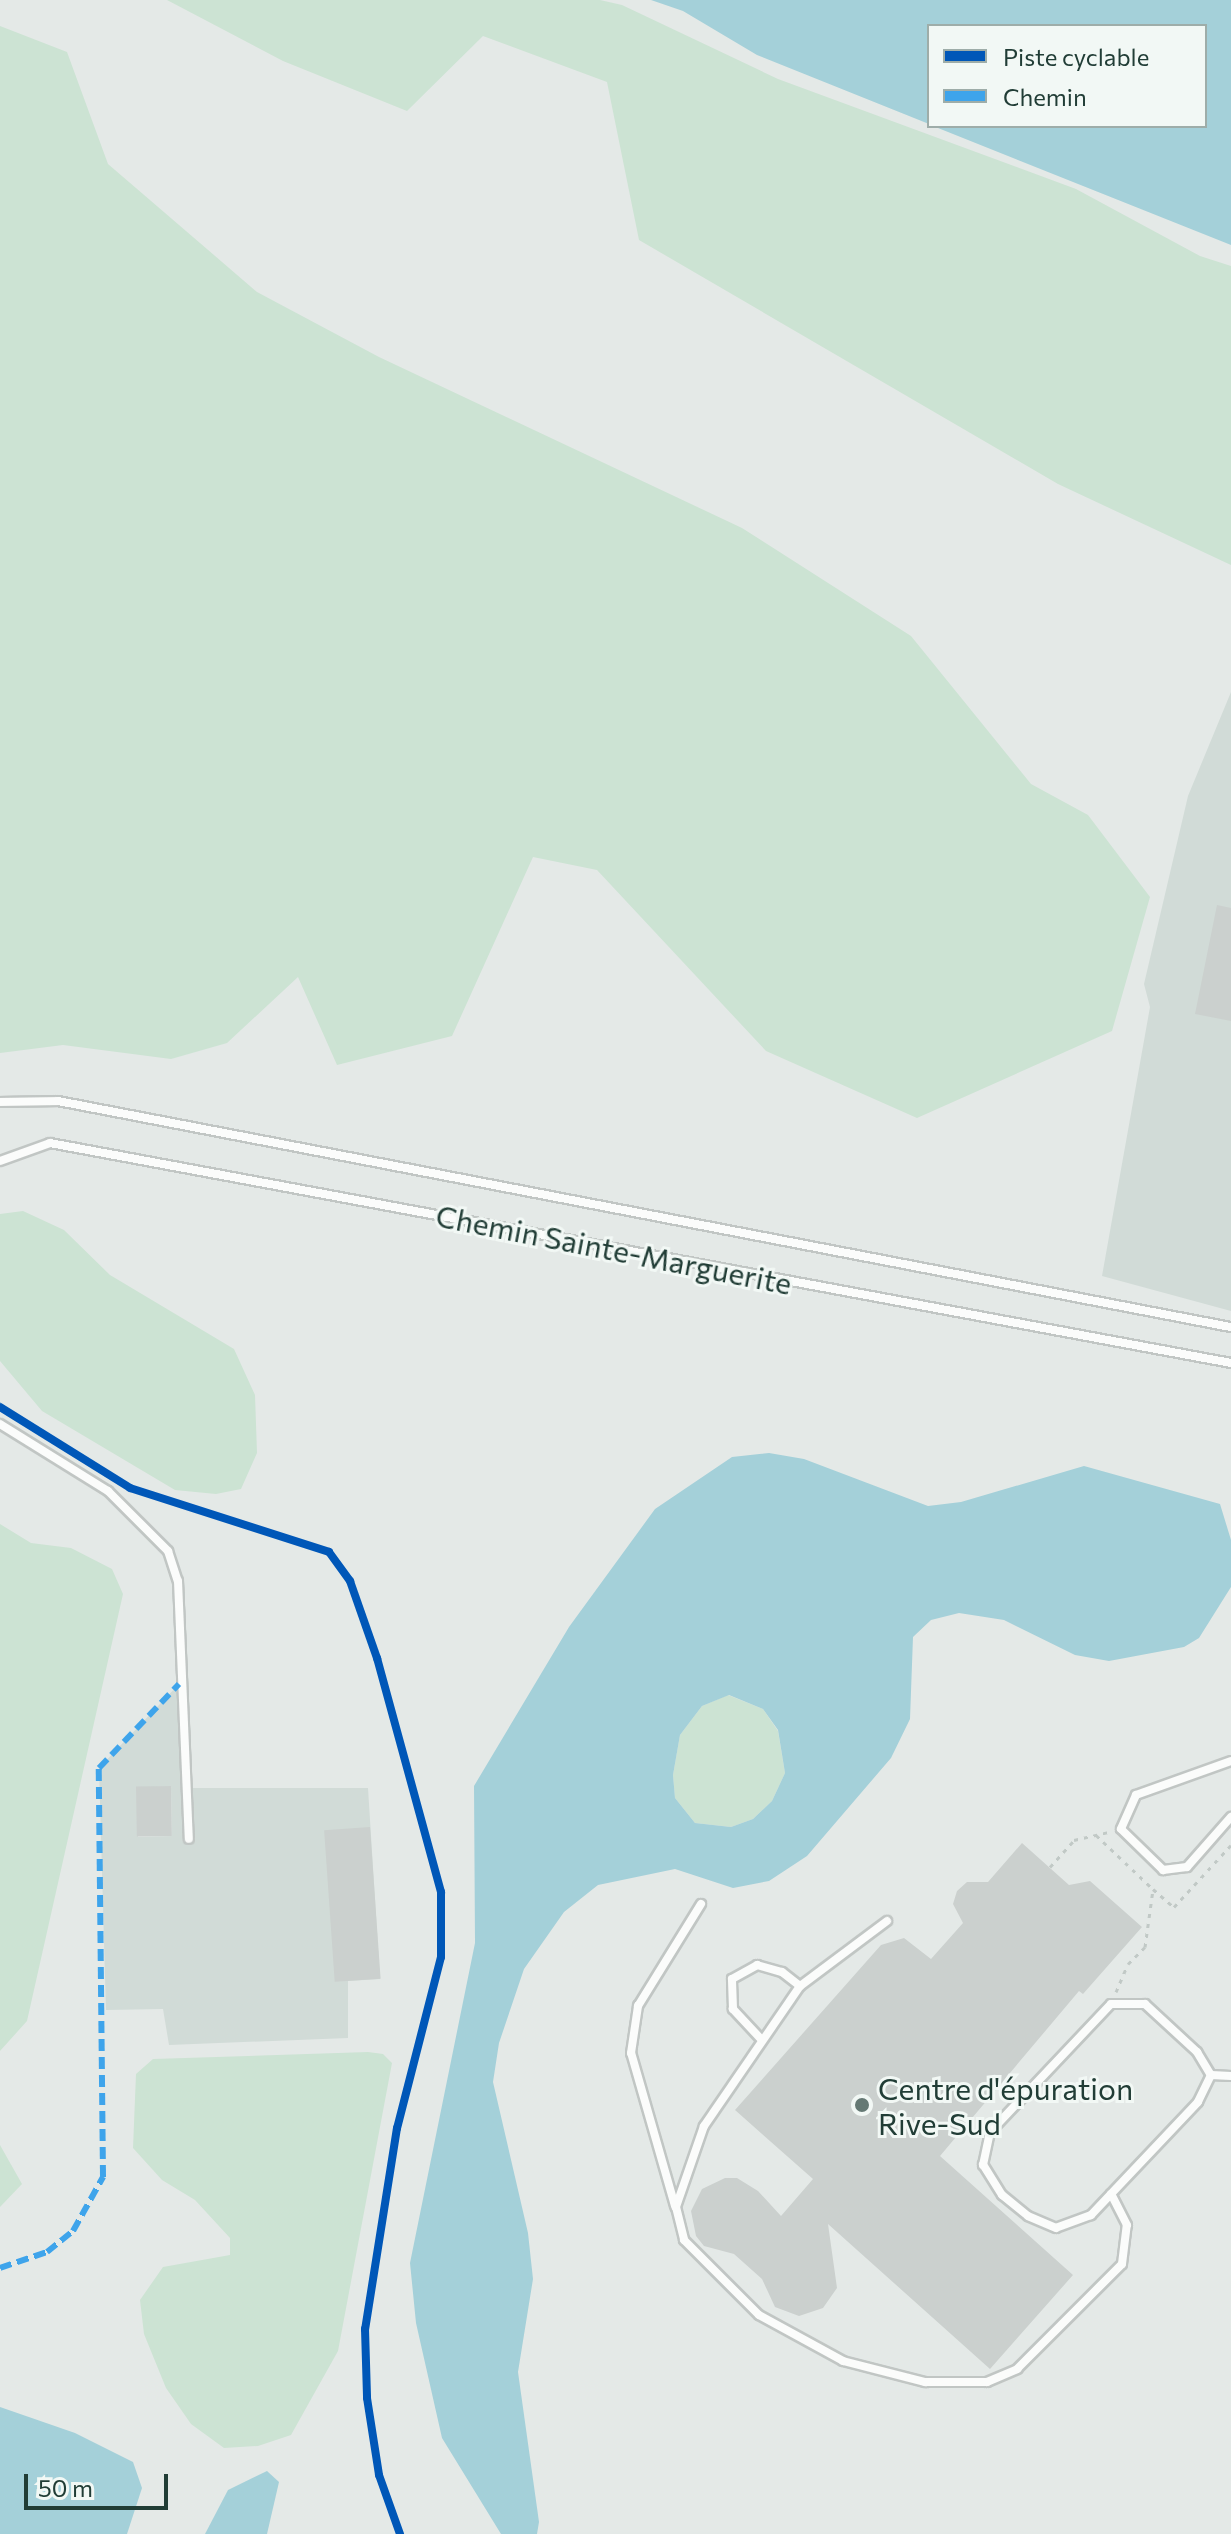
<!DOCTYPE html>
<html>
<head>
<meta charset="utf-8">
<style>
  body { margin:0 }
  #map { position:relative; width:1231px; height:2534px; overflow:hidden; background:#e4e9e7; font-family:Commissioner,sans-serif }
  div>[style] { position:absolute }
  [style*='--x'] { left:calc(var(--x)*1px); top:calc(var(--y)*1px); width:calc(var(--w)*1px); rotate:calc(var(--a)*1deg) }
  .built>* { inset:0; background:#d1dbd7 }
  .green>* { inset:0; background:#cce3d3 }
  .water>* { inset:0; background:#a4d0d9 }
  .building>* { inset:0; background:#cbd0ce; transform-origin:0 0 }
  .path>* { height:3px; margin-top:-1.5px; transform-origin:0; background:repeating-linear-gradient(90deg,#c1c9c6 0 4px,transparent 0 10px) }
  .roads { filter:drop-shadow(2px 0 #c1c6c4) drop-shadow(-2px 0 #c1c6c4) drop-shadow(0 2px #c1c6c4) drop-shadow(0 -2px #c1c6c4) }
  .lane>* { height:8px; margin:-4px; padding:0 4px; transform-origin:4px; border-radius:4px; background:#fbfcfb }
  .quiet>* { height:6px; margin-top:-3px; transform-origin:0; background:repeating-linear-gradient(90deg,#3ea4eb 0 12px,transparent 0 18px) }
  .cycleway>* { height:8px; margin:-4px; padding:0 4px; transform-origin:4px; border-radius:4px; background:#0057b8 }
  .dots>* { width:22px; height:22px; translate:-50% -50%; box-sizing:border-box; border:4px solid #f2f8f5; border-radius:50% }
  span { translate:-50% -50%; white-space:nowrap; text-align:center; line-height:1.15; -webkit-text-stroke:6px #f2f8f5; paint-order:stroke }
  .street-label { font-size:30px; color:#213d36 }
  .poi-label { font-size:30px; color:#213d36 }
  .left { translate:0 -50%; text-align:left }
  .legend { position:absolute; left:927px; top:24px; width:280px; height:104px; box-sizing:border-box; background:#f2f8f5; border:2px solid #9eada9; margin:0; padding:10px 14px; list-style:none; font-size:24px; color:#213d36 }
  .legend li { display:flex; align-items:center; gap:16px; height:40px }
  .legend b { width:40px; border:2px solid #9eada9 }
  .scale { position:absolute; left:24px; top:2474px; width:144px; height:36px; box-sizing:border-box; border:4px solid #213d36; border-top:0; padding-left:10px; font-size:24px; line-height:28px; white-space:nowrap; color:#213d36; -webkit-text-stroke:6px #f2f8f5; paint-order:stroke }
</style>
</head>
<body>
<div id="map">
  <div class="built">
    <div style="clip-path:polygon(1231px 692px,1231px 1311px,1102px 1276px,1150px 1007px,1144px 984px,1188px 796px)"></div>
    <div style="clip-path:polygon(evenodd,179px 1684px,187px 1788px,368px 1788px,380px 1979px,348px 1981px,348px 2038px,169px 2045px,163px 2009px,106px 2010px,99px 1768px,179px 1684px,171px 1786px,172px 1836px,138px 1837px,137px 1788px,171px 1786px)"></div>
  </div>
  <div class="green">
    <div style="clip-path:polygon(167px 0,600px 0,622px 5px,778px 79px,1076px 189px,1200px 256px,1231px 266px,1231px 565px,1058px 484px,639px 240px,607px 82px,483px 36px,407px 111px,283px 61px)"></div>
    <div style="clip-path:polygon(0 26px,67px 52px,108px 164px,257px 292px,379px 357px,742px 528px,911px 636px,1031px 784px,1088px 815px,1150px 897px,1112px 1031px,917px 1118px,766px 1051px,597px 870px,533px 857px,452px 1036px,337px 1065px,298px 977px,227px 1043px,171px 1059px,63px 1045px,0 1053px)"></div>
    <div style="clip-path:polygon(23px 1211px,64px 1230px,110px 1275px,234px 1349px,255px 1395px,257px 1453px,241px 1489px,216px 1494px,175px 1490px,42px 1411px,0 1361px,0 1214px)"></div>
    <div style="clip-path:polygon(0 1524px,31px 1543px,71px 1548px,112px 1569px,123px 1594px,27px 2021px,0 2051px)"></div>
    <div style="clip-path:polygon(728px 1695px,763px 1709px,778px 1731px,785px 1773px,772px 1801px,753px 1819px,731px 1827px,695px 1823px,675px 1798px,673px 1775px,680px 1735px,702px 1706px)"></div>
    <div style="clip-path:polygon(368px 2052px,383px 2054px,392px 2063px,338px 2351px,291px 2435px,258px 2446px,224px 2448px,191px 2424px,166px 2388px,144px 2334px,140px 2300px,163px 2267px,230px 2255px,230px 2238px,195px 2200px,162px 2180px,133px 2148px,136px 2074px,153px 2059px)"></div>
    <div style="clip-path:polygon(0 2145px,22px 2184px,0 2207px)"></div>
  </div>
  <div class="water">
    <div style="clip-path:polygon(651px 0,1231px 0,1231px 245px,933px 126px,1205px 126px,1205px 26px,929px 26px,929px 124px,757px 55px,683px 11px)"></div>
    <div style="clip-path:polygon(evenodd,769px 1453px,804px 1459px,928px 1506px,961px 1502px,1084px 1466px,1220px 1504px,1231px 1540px,1231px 1587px,1199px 1638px,1184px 1647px,1109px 1661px,1075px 1655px,1004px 1620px,959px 1613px,931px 1620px,913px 1637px,910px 1719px,891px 1758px,807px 1856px,769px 1881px,733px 1888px,675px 1869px,598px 1885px,564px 1912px,524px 1969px,499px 2043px,493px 2082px,528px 2233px,533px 2279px,518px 2372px,539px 2522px,537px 2534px,501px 2534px,442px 2438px,416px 2323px,410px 2263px,475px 1943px,474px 1786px,569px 1627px,655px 1509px,732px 1457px,769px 1453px,729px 1695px,763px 1709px,778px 1730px,785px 1773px,772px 1801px,753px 1819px,731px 1827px,695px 1823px,675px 1798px,673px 1775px,680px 1735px,702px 1706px,729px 1695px)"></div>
    <div style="clip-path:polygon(0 2407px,75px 2433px,133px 2462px,142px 2488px,127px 2534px,0 2534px)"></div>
    <div style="clip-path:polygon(267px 2471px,279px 2482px,267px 2534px,205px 2534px,228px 2490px)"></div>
  </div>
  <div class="building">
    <div style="clip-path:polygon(1217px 905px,1231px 908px,1231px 1021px,1195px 1014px)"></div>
    <div style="left:171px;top:1786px;width:50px;height:35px;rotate:89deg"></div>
    <div style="left:370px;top:1827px;width:152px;height:46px;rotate:86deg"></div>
    <div style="clip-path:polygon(1022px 1843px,1069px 1885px,1090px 1881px,1142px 1927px,1083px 1994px,1079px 1991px,940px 2156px,1073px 2275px,990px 2369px,828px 2224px,837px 2288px,823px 2308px,799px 2316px,775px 2307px,762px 2279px,734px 2254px,704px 2246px,696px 2236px,691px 2211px,702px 2189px,725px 2178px,737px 2178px,758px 2191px,781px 2216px,813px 2179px,735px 2110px,881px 1945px,904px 1938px,931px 1959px,963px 1923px,953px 1904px,957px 1891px,967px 1882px,988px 1882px)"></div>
  </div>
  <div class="path">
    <div style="--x:1096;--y:1835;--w:79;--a:43.5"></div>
    <div style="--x:1050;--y:1867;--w:36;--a:-48"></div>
    <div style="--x:1074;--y:1840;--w:35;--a:-13"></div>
    <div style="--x:1116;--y:1992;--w:30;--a:-67"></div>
    <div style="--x:1128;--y:1964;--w:24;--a:-45"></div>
    <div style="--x:1145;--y:1947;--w:59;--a:-82.1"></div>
    <div style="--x:1153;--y:1889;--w:28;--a:41"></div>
    <div style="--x:1174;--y:1907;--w:84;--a:-47.4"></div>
  </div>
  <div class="roads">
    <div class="lane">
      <div style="--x:0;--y:1102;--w:58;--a:-1"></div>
      <div style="--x:58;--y:1101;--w:1195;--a:10.91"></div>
      <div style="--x:0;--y:1161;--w:53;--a:-19.8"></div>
      <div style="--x:50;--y:1143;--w:1201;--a:10.55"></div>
      <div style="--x:0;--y:1424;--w:127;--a:31.8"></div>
      <div style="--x:108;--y:1491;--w:85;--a:45"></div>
      <div style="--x:168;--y:1551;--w:32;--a:72"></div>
      <div style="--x:178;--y:1581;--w:258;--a:87.6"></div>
      <div style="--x:1231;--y:1761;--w:101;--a:160.3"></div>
      <div style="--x:1136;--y:1795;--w:37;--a:114"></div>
      <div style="--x:1121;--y:1829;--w:59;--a:44.3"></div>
      <div style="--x:1163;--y:1870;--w:24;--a:-7"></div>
      <div style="--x:1187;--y:1867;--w:67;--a:-48.7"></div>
      <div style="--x:887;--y:1921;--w:109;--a:143.2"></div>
      <div style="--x:800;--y:1986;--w:170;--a:124.4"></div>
      <div style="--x:704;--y:2126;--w:86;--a:109.1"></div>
      <div style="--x:676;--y:2207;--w:34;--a:76"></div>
      <div style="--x:684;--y:2240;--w:106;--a:45"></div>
      <div style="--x:759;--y:2315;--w:96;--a:28.7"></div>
      <div style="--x:843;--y:2361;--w:85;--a:14.4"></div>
      <div style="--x:925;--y:2382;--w:62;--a:0"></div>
      <div style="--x:987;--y:2382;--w:33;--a:-23"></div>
      <div style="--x:1017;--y:2369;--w:148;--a:-45"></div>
      <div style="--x:1122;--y:2264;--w:39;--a:-83"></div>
      <div style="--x:1127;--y:2225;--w:35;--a:-117"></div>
      <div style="--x:1111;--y:2004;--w:34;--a:0"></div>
      <div style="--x:1145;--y:2004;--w:71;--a:42.7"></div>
      <div style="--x:1197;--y:2052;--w:27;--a:59"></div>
      <div style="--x:1211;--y:2075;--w:30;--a:116"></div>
      <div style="--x:1198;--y:2102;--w:156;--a:133.4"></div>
      <div style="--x:1091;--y:2215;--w:37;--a:160"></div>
      <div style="--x:1056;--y:2228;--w:30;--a:-157"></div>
      <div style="--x:1028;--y:2216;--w:33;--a:-141"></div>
      <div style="--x:1002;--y:2195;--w:36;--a:-122"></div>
      <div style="--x:983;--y:2165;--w:34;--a:-78"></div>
      <div style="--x:990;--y:2132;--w:176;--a:-46.6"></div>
      <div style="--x:760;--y:2038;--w:40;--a:-133"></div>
      <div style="--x:733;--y:2009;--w:30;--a:-92"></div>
      <div style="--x:732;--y:1979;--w:29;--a:-29"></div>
      <div style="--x:757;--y:1965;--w:26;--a:16"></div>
      <div style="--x:782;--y:1972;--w:23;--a:38"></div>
      <div style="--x:1211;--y:2075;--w:20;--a:3"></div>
      <div style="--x:675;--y:2206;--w:159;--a:-106"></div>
      <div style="--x:631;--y:2053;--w:48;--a:-81.5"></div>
      <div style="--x:638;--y:2006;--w:120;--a:-58.3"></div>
    </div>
  </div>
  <div class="quiet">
    <div style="--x:0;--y:2268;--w:50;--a:-18.8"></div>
    <div style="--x:47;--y:2252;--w:33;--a:-39"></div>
    <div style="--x:73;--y:2231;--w:62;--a:-60.9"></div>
    <div style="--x:103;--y:2177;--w:409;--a:-90.6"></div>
    <div style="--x:99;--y:1768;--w:116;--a:-46.4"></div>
  </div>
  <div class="cycleway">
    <div style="--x:0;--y:1407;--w:153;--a:31.9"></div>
    <div style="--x:130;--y:1488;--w:209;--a:17.8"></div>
    <div style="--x:329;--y:1552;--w:36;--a:54"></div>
    <div style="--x:350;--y:1581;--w:82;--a:70.7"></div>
    <div style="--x:377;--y:1658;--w:243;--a:74.7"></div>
    <div style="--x:441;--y:1892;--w:65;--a:90"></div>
    <div style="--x:441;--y:1957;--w:177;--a:104.4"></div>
    <div style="--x:397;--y:2128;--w:204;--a:99"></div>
    <div style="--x:365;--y:2329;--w:69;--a:88.3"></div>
    <div style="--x:367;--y:2398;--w:78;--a:81.1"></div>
    <div style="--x:379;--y:2475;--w:63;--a:70.4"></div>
  </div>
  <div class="dots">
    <div style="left:862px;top:2105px;background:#657974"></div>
  </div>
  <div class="street-label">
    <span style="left:614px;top:1249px;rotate:11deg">Chemin Sainte-Marguerite</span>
  </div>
  <div class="poi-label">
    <span class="left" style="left:878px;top:2105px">Centre d'épuration<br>Rive-Sud</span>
  </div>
  <ul class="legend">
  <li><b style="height:10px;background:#0057b8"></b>Piste cyclable</li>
  <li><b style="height:10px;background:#3ea4eb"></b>Chemin</li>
  </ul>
  <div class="scale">50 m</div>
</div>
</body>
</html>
